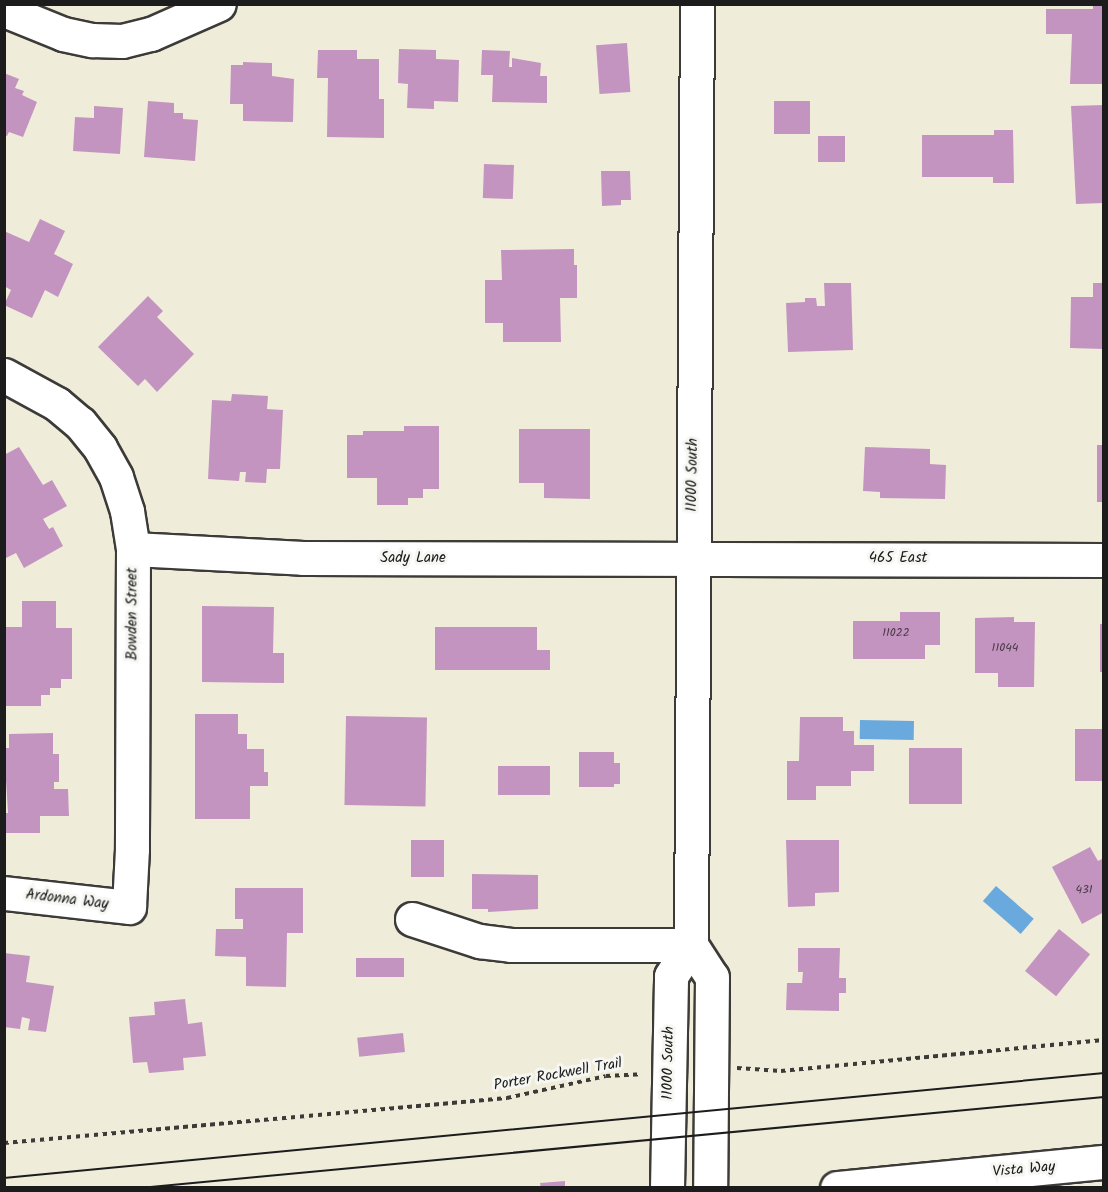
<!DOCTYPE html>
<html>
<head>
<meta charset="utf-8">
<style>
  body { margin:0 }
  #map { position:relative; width:1108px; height:1192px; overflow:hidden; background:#efecda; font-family:Kalam,sans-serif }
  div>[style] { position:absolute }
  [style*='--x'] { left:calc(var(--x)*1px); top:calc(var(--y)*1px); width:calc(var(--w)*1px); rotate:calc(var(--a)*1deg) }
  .water>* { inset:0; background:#6aa9dd; transform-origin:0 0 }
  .building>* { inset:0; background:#c494c1; transform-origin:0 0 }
  .path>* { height:4px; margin-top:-2px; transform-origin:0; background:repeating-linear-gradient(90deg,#3c3b38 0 4.5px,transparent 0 9px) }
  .roads { filter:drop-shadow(2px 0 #3c3b38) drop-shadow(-2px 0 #3c3b38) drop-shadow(0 2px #3c3b38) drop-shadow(0 -2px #3c3b38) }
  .minor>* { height:33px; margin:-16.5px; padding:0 16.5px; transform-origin:16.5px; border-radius:16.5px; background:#fff }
  .tram>* { height:1.5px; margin:-0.75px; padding:0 0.75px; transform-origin:0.75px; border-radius:0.75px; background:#1c1c1c }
  span { translate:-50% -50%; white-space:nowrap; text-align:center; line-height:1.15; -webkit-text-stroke:6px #f6f6f2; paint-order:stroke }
  .number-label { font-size:12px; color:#463a45 }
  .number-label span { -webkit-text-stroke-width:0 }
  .street-label { font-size:15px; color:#1c1c1c }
  .frame { position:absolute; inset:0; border:6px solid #1c1c1c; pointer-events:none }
</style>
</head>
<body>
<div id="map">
  <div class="water">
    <div style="left:860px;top:720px;width:54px;height:19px;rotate:1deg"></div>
    <div style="left:996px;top:886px;width:50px;height:20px;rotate:41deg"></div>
  </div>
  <div class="building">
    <div style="clip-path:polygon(1093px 4px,1104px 4px,1104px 84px,1070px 84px,1072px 34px,1046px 34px,1046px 9px,1093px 9px)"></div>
    <div style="left:627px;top:43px;width:49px;height:31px;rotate:86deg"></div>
    <div style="clip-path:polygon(399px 49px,436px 50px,436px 59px,459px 60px,458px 102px,434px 101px,434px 109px,407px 108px,408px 84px,398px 83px)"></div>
    <div style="clip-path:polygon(318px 50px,357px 50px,357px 59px,379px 59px,379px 99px,384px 99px,384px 138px,327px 137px,328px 78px,317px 78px)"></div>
    <div style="clip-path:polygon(482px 50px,510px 51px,509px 67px,512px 67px,512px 58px,541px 63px,540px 76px,547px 76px,547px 103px,492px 102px,493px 75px,481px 75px)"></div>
    <div style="clip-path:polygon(243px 62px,272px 63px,272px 76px,294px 79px,293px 122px,243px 121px,243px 104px,230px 104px,231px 65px,243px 65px)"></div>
    <div style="clip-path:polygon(4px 73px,19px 79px,15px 88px,24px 91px,22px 95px,37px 102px,23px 137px,9px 132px,7px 136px,4px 135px)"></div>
    <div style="clip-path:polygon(148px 101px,174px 103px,174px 113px,183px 113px,183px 119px,198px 120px,195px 161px,144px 157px)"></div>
    <div style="left:774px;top:101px;width:36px;height:33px"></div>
    <div style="clip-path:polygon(1104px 105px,1104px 203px,1076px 204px,1071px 106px)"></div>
    <div style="clip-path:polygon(94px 106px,123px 108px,120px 154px,73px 151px,75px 117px,94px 118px)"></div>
    <div style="clip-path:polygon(994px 130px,1013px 130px,1014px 183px,993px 183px,993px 177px,922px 177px,922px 135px,994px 135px)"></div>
    <div style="left:818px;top:136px;width:27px;height:26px"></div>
    <div style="left:484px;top:164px;width:30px;height:34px;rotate:2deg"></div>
    <div style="clip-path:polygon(601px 171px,630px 171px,631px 200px,621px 200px,621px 205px,602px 206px)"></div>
    <div style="clip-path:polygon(40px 219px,65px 231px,54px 254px,73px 264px,58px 297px,45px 290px,32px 318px,4px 305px,11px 290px,4px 286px,4px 231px,29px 242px)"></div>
    <div style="clip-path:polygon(574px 249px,574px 265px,577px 265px,577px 298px,560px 298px,561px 342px,503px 342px,503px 323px,485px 323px,485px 280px,502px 280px,501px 250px)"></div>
    <div style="clip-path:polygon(824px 283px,851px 283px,853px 350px,788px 352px,786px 303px,805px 302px,805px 298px,816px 298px,817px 306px,825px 306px)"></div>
    <div style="clip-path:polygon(1093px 283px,1104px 283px,1104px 349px,1070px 348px,1071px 297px,1093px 297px)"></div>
    <div style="clip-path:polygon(148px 296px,163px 311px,157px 317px,194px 354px,157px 392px,145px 379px,138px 386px,98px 347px)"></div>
    <div style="clip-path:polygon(232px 394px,268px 396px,267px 409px,283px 410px,280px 469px,267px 469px,266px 483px,245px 482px,246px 472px,240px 472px,239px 481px,208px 479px,212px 400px,231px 401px)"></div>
    <div style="clip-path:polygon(404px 426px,439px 426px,439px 489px,423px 489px,423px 498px,408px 498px,408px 505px,377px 505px,377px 478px,347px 478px,347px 435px,363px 435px,363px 431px,404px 431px)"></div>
    <div style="clip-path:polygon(519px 429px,590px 429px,590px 499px,544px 498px,544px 483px,519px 483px)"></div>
    <div style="left:1097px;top:445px;width:7px;height:57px"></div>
    <div style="clip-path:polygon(19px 447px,43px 485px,52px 480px,67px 506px,43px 519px,49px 529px,53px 527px,63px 546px,24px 568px,16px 553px,4px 559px,4px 455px)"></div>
    <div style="clip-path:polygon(865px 447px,930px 449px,930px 464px,946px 465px,945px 499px,880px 498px,880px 492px,863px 491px)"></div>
    <div style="clip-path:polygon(22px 601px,56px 601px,56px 628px,72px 628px,72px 679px,61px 679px,61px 688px,50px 688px,50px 695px,41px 695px,41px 706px,5px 706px,5px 627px,22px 627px)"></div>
    <div style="clip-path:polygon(202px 606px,274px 607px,273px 653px,284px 653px,284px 683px,202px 682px)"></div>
    <div style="clip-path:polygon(900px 612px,940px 612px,940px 645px,925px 645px,925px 659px,853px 659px,853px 621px,900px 621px)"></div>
    <div style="clip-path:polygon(1014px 617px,1014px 622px,1035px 622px,1034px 687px,998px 687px,998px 673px,975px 673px,975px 618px)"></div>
    <div style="left:1100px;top:624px;width:4px;height:48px"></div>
    <div style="clip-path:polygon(435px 627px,537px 627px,537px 650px,550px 650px,550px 670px,435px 670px)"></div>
    <div style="clip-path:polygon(195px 714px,238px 714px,238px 734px,247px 734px,247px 749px,264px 749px,264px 772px,268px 772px,268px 786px,250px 786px,250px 819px,195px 819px)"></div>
    <div style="left:346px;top:716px;width:81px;height:89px;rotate:1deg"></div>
    <div style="clip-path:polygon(800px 717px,843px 717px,843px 731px,854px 731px,854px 745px,874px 745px,874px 771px,851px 771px,851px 786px,816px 786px,816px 800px,787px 800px,787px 761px,799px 761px)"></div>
    <div style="left:1075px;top:729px;width:29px;height:52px"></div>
    <div style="clip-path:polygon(53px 733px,53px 754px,59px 754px,59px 782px,54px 782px,54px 789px,68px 789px,69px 816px,40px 816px,40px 833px,4px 833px,4px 813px,8px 813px,4px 748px,9px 748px,9px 734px)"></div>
    <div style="left:909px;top:748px;width:53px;height:56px"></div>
    <div style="clip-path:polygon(579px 752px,614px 752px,614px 763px,620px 763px,620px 784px,614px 784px,614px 787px,579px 787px)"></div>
    <div style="left:498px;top:766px;width:52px;height:29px"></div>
    <div style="left:411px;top:840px;width:33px;height:37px"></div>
    <div style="clip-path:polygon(786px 840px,839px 840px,839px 892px,815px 893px,815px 906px,788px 907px)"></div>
    <div style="clip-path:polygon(1090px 847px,1098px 861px,1104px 858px,1104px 912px,1082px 924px,1052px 867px)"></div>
    <div style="clip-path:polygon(472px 874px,538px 875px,538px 909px,488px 912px,488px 909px,472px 909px)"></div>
    <div style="clip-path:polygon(235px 888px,303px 888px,303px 933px,287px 933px,286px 987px,246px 986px,246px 957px,215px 956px,216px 929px,243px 929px,243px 919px,235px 919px)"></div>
    <div style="left:1059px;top:929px;width:40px;height:54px;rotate:39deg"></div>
    <div style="clip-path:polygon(798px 948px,840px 948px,839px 978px,846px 978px,846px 993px,839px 993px,839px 1011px,786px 1010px,787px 983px,802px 983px,803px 972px,798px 972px)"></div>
    <div style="clip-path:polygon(4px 953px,30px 956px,26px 982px,54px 986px,46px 1032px,28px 1030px,30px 1019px,22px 1017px,20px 1029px,4px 1027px)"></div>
    <div style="left:356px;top:958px;width:48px;height:19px"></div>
    <div style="clip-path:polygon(185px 999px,188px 1024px,202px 1022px,206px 1056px,183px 1058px,184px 1070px,149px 1073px,147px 1062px,133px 1063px,129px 1017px,155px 1015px,154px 1002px)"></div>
    <div style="left:403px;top:1033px;width:19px;height:46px;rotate:84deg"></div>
    <div style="clip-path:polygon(565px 1181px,565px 1188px,541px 1188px,540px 1183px)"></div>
  </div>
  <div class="path">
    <div style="--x:737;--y:1068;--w:44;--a:3.9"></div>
    <div style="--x:781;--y:1071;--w:324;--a:-5.5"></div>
    <div style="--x:4;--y:1143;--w:505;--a:-5.11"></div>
    <div style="--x:507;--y:1098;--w:101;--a:-12.5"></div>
    <div style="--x:606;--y:1076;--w:35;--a:-3"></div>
  </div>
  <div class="roads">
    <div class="minor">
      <div style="--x:697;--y:4;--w:941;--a:90.37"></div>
      <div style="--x:691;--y:945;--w:38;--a:57"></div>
      <div style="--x:712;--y:977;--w:211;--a:90.5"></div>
      <div style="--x:4;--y:10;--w:64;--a:22.1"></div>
      <div style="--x:63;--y:34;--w:30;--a:12"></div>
      <div style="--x:92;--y:40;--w:30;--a:2"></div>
      <div style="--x:122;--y:41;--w:30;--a:-14"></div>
      <div style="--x:151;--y:34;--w:74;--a:-23.8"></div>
      <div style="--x:4;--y:375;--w:60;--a:28.7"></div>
      <div style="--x:57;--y:404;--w:30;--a:40"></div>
      <div style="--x:80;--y:423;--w:32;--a:51"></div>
      <div style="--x:100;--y:448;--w:33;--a:61"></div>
      <div style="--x:116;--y:477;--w:36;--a:72"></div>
      <div style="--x:127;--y:511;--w:38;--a:81"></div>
      <div style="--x:133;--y:549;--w:300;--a:90.2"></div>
      <div style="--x:132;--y:849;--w:58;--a:93"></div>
      <div style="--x:129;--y:907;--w:126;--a:-173.6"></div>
      <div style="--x:133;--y:549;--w:170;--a:3"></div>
      <div style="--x:303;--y:558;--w:801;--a:0.14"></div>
      <div style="--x:412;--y:919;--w:71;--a:18.2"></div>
      <div style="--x:479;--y:941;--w:32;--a:7"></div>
      <div style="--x:511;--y:945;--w:180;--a:0"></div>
      <div style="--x:667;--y:1188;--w:212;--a:-88.9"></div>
      <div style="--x:671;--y:976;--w:37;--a:-57"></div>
      <div style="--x:837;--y:1188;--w:268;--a:-5.6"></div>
    </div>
  </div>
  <div class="tram">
    <div style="--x:4;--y:1178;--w:1105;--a:-5.45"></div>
    <div style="--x:140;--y:1188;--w:968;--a:-5.39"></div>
  </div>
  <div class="number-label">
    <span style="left:896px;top:633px">11022</span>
    <span style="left:1005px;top:648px">11044</span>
    <span style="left:1084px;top:890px">431</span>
  </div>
  <div class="street-label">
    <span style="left:693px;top:475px;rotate:-89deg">11000 South</span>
    <span style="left:413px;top:559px">Sady Lane</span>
    <span style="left:898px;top:559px">465 East</span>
    <span style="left:133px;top:614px;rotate:-90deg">Bowden Street</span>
    <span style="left:67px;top:900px;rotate:7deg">Ardonna Way</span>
    <span style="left:669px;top:1063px;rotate:-89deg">11000 South</span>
    <span style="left:558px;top:1075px;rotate:-10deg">Porter Rockwell Trail</span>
    <span style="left:1024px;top:1170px;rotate:-5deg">Vista Way</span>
  </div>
  <div class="frame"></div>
</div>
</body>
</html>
